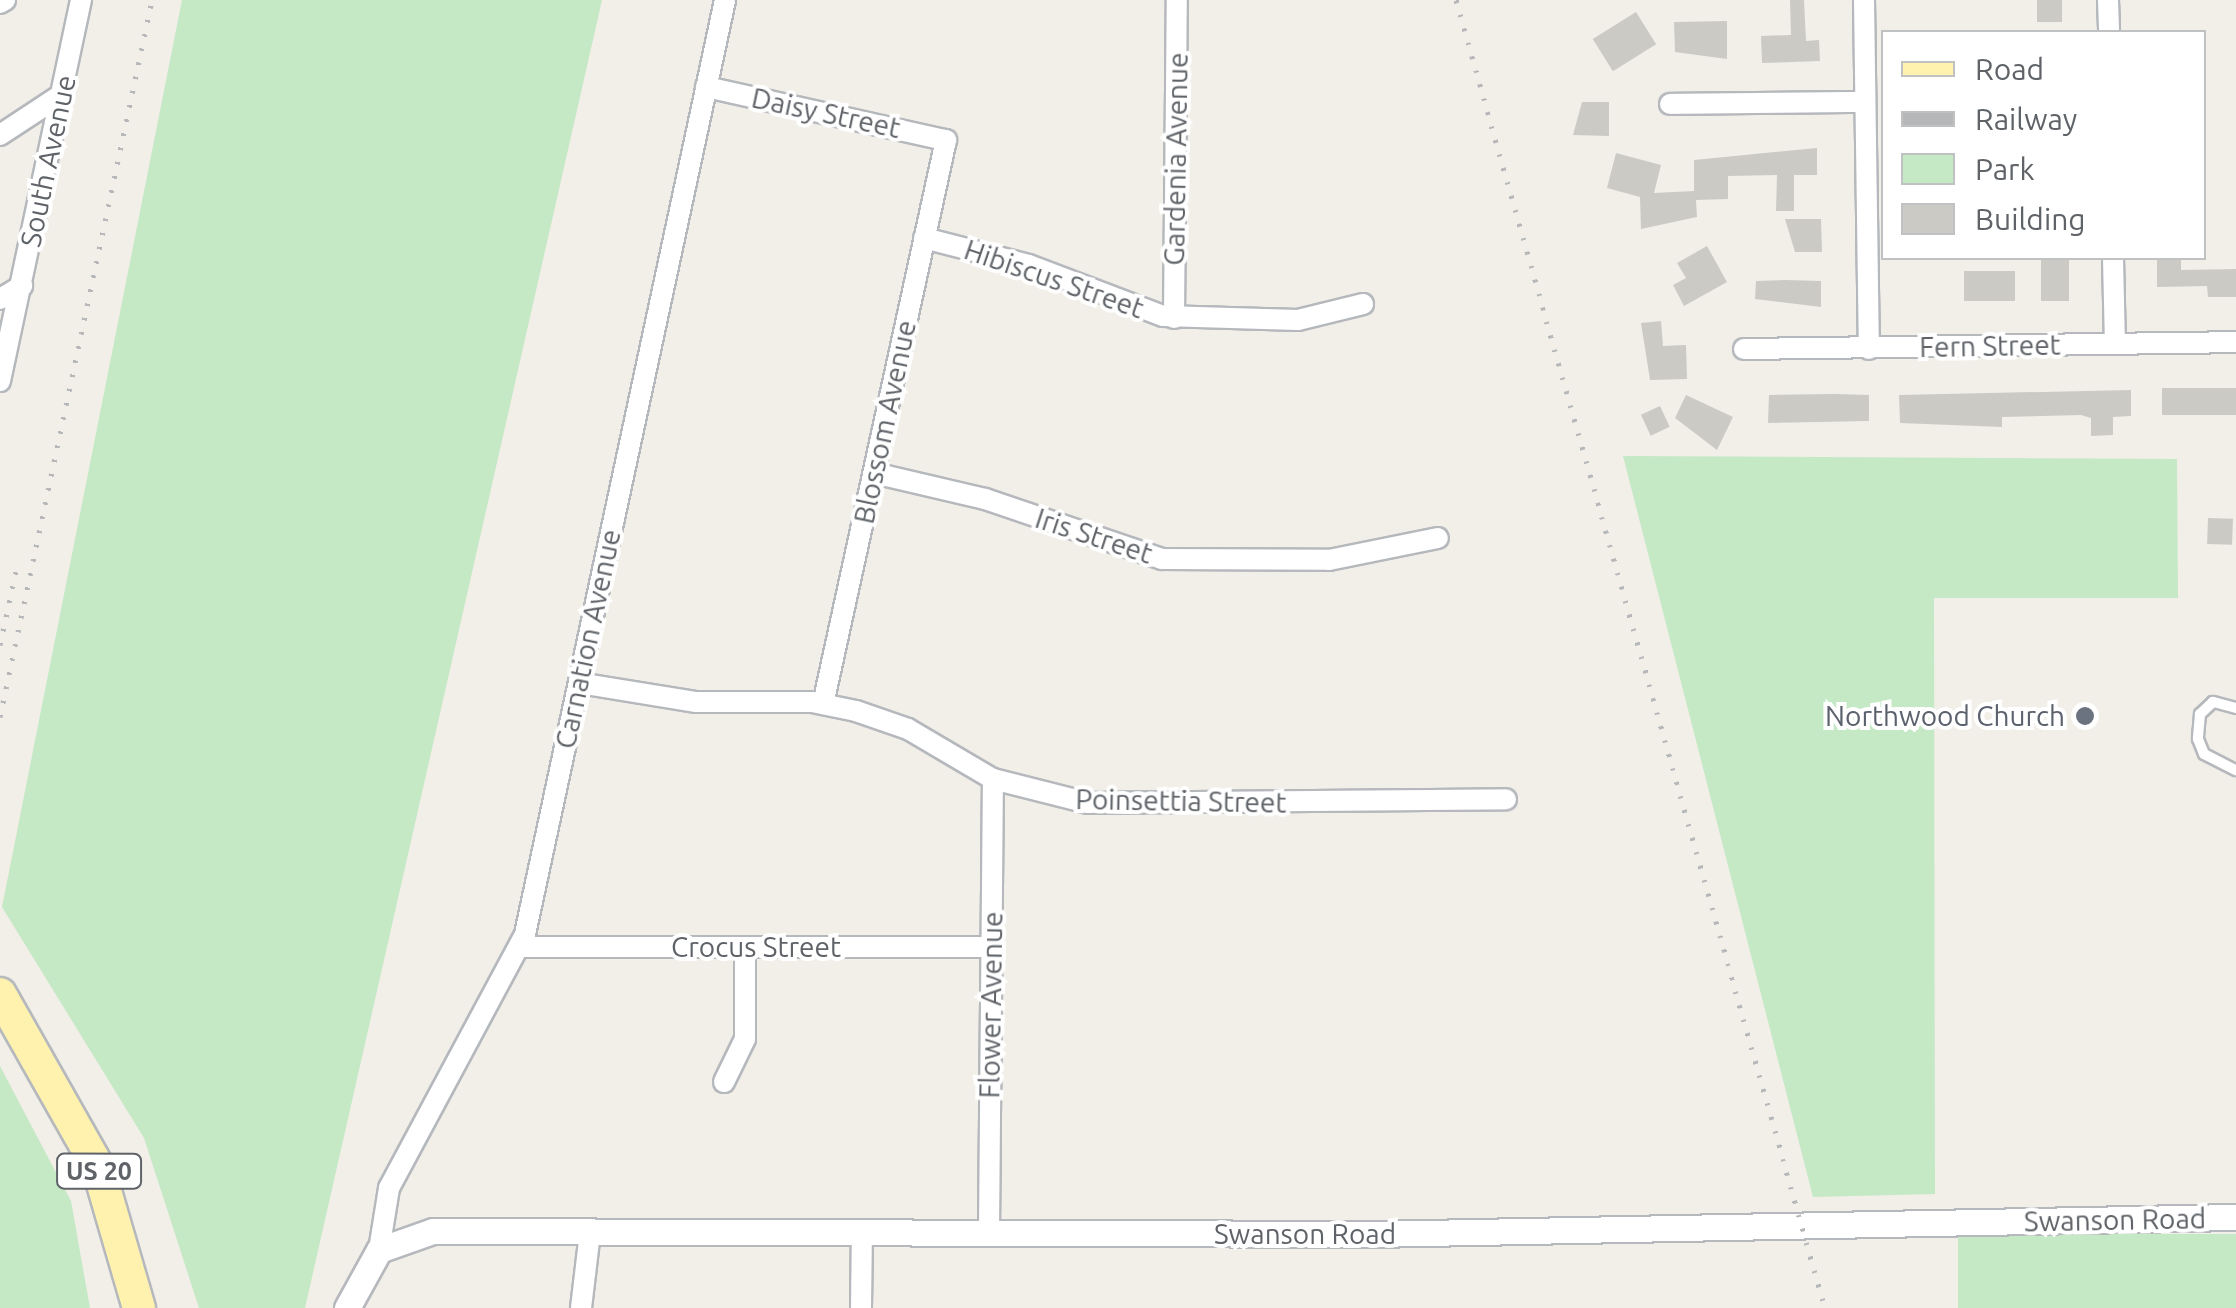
<!DOCTYPE html>
<html>
<head>
<meta charset="utf-8">
<style>
  body { margin:0 }
  #map { position:relative; width:2236px; height:1308px; overflow:hidden; background:#f1efe8; font-family:Ubuntu,sans-serif }
  div>[style] { position:absolute }
  [style*='--x'] { left:calc(var(--x)*1px); top:calc(var(--y)*1px); width:calc(var(--w)*1px); rotate:calc(var(--a)*1deg) }
  .green>* { inset:0; background:#c5e8c5; transform-origin:0 0 }
  .building>* { inset:0; background:#cccac5; transform-origin:0 0 }
  .roads { filter:drop-shadow(2px 0 #b5b8bc) drop-shadow(-2px 0 #b5b8bc) drop-shadow(0 2px #b5b8bc) drop-shadow(0 -2px #b5b8bc) }
  .service>* { height:10px; margin:-5px; padding:0 5px; transform-origin:5px; border-radius:5px; background:#fff }
  .minor>* { height:20px; margin:-10px; padding:0 10px; transform-origin:10px; border-radius:10px; background:#fff }
  .tertiary>* { height:25px; margin:-12.5px; padding:0 12.5px; transform-origin:12.5px; border-radius:12.5px; background:#fff }
  .primary>* { height:32px; margin:-16px; padding:0 16px; transform-origin:16px; border-radius:16px; background:#fff2af }
  .rail>* { height:5px; margin-top:-2.5px; transform-origin:0; background:repeating-linear-gradient(90deg,#b6b7b8 0 2.5px,transparent 0 14.5px) }
  .dots>* { width:28px; height:28px; translate:-50% -50%; box-sizing:border-box; border:5px solid #fff; border-radius:50% }
  span { translate:-50% -50%; white-space:nowrap; text-align:center; line-height:1.15; -webkit-text-stroke:8px #fff; paint-order:stroke }
  .shield-label span { padding:2px 8px; background:#fff; border:2px solid; border-radius:8px; -webkit-text-stroke-width:0 }
  .shield-label { font-size:25px; color:#5f6368; font-weight:700 }
  .street-label { font-size:28px; color:#5f6368 }
  .worship-label { font-size:28px; color:#5b616d }
  .right { translate:-100% -50%; text-align:right }
  .legend { position:absolute; left:1881px; top:30px; width:325px; height:230px; box-sizing:border-box; background:#fff; border:2px solid #bfc1c3; margin:0; padding:12px 18px; list-style:none; font-size:30px; color:#5f6368 }
  .legend li { display:flex; align-items:center; gap:20px; height:50px }
  .legend b { width:50px; border:2px solid #bfc1c3 }
</style>
</head>
<body>
<div id="map">
  <div class="green">
    <div style="clip-path:polygon(182px 0,602px 0,305px 1308px,199px 1308px,144px 1138px,2px 907px)"></div>
    <div style="clip-path:polygon(1623px 456px,2177px 459px,2178px 598px,1934px 598px,1935px 1194px,1813px 1197px)"></div>
    <div style="clip-path:polygon(0 1066px,71px 1201px,90px 1308px,0 1308px)"></div>
    <div style="left:2236px;top:1234px;width:74px;height:278px;rotate:90deg"></div>
  </div>
  <div class="building">
    <div style="clip-path:polygon(1790px 0,1804px 0,1806px 41px,1819px 40px,1820px 61px,1762px 63px,1761px 36px,1791px 35px)"></div>
    <div style="left:2037px;top:0;width:25px;height:22px"></div>
    <div style="left:1636px;top:12px;width:38px;height:51px;rotate:58deg"></div>
    <div style="clip-path:polygon(1727px 21px,1727px 59px,1675px 52px,1674px 22px)"></div>
    <div style="clip-path:polygon(1582px 102px,1609px 102px,1609px 136px,1573px 135px)"></div>
    <div style="clip-path:polygon(1817px 148px,1817px 175px,1794px 175px,1794px 211px,1776px 211px,1777px 175px,1728px 176px,1728px 199px,1696px 200px,1697px 217px,1641px 229px,1640px 197px,1607px 188px,1616px 153px,1661px 165px,1654px 193px,1694px 191px,1694px 160px)"></div>
    <div style="clip-path:polygon(1785px 219px,1821px 219px,1822px 252px,1795px 252px)"></div>
    <div style="clip-path:polygon(1707px 246px,1727px 282px,1684px 306px,1673px 285px,1686px 278px,1677px 263px)"></div>
    <div style="left:2041px;top:258px;width:28px;height:43px"></div>
    <div style="clip-path:polygon(2157px 258px,2181px 258px,2181px 270px,2236px 269px,2236px 297px,2208px 297px,2207px 286px,2157px 287px)"></div>
    <div style="left:2015px;top:271px;width:30px;height:51px;rotate:90deg"></div>
    <div style="clip-path:polygon(1785px 280px,1821px 281px,1821px 307px,1755px 299px,1756px 281px)"></div>
    <div style="clip-path:polygon(1661px 321px,1663px 346px,1686px 345px,1687px 379px,1650px 380px,1641px 323px)"></div>
    <div style="left:2236px;top:388px;width:27px;height:74px;rotate:90deg"></div>
    <div style="clip-path:polygon(2131px 390px,2131px 416px,2113px 417px,2113px 435px,2091px 436px,2091px 418px,2081px 415px,2002px 417px,2002px 427px,1900px 423px,1899px 395px)"></div>
    <div style="clip-path:polygon(1835px 394px,1869px 395px,1869px 421px,1768px 423px,1769px 395px)"></div>
    <div style="clip-path:polygon(1686px 395px,1733px 417px,1717px 450px,1675px 418px)"></div>
    <div style="left:1660px;top:406px;width:23px;height:21px;rotate:65deg"></div>
    <div style="left:2208px;top:518px;width:25px;height:26px;rotate:2deg"></div>
  </div>
  <div class="roads">
    <div class="service">
      <div style="--x:2236;--y:708;--w:24;--a:-165"></div>
      <div style="--x:2213;--y:702;--w:18;--a:137"></div>
      <div style="--x:2200;--y:714;--w:25;--a:95"></div>
      <div style="--x:2198;--y:739;--w:16;--a:68"></div>
      <div style="--x:2204;--y:754;--w:36;--a:27"></div>
    </div>
    <div class="minor">
      <div style="--x:1864;--y:0;--w:349;--a:89.2"></div>
      <div style="--x:2108;--y:0;--w:32;--a:88"></div>
      <div style="--x:0;--y:3;--w:6;--a:-31"></div>
      <div style="--x:706;--y:87;--w:246;--a:12.5"></div>
      <div style="--x:946;--y:140;--w:577;--a:102.3"></div>
      <div style="--x:1670;--y:104;--w:195;--a:-0.6"></div>
      <div style="--x:0;--y:135;--w:73;--a:-33.3"></div>
      <div style="--x:924;--y:238;--w:108;--a:14.4"></div>
      <div style="--x:1029;--y:265;--w:143;--a:20.8"></div>
      <div style="--x:1163;--y:316;--w:135;--a:1.7"></div>
      <div style="--x:1298;--y:320;--w:67;--a:-13.8"></div>
      <div style="--x:2113;--y:258;--w:86;--a:88.7"></div>
      <div style="--x:0;--y:299;--w:26;--a:-31"></div>
      <div style="--x:1174;--y:318;--w:318;--a:-89.5"></div>
      <div style="--x:1744;--y:349;--w:492;--a:-0.8"></div>
      <div style="--x:0;--y:381;--w:390;--a:-78"></div>
      <div style="--x:874;--y:473;--w:114;--a:13.2"></div>
      <div style="--x:985;--y:499;--w:187;--a:18.7"></div>
      <div style="--x:1162;--y:559;--w:167;--a:0.3"></div>
      <div style="--x:1329;--y:560;--w:111;--a:-11.4"></div>
      <div style="--x:579;--y:683;--w:119;--a:9.2"></div>
      <div style="--x:696;--y:702;--w:116;--a:0"></div>
      <div style="--x:812;--y:702;--w:45;--a:11.6"></div>
      <div style="--x:856;--y:711;--w:55;--a:19.1"></div>
      <div style="--x:908;--y:729;--w:99;--a:30.5"></div>
      <div style="--x:993;--y:779;--w:98;--a:14.2"></div>
      <div style="--x:1088;--y:803;--w:418;--a:-0.5"></div>
      <div style="--x:520;--y:947;--w:472;--a:0"></div>
      <div style="--x:724;--y:1082;--w:48;--a:-64"></div>
      <div style="--x:745;--y:1039;--w:92;--a:-90"></div>
      <div style="--x:989;--y:1231;--w:452;--a:-89.5"></div>
      <div style="--x:379;--y:1250;--w:63;--a:-80.8"></div>
      <div style="--x:389;--y:1188;--w:288;--a:-61.8"></div>
      <div style="--x:525;--y:934;--w:955;--a:-77.91"></div>
      <div style="--x:581;--y:1308;--w:77;--a:-83.2"></div>
      <div style="--x:861;--y:1308;--w:77;--a:-89.3"></div>
    </div>
    <div class="tertiary">
      <div style="--x:347;--y:1308;--w:66;--a:-61.1"></div>
      <div style="--x:379;--y:1250;--w:57;--a:-19.4"></div>
      <div style="--x:433;--y:1231;--w:940;--a:0.18"></div>
      <div style="--x:1373;--y:1234;--w:863;--a:-1.13"></div>
    </div>
    <div class="primary">
      <div style="--x:0;--y:994;--w:199;--a:60.5"></div>
      <div style="--x:98;--y:1167;--w:147;--a:73.8"></div>
    </div>
  </div>
  <div class="rail">
    <div style="--x:1456;--y:0;--w:1359;--a:74.25"></div>
    <div style="--x:0;--y:645;--w:85;--a:-77.8"></div>
    <div style="--x:0;--y:717;--w:733;--a:-78.03"></div>
  </div>
  <div class="dots">
    <div style="left:2085px;top:716px;background:#6b7280"></div>
  </div>
  <div class="shield-label">
    <span style="left:99px;top:1171px">US 20</span>
  </div>
  <div class="street-label">
    <span style="left:826px;top:113px;rotate:12deg">Daisy Street</span>
    <span style="left:1176px;top:159px;rotate:-89deg">Gardenia Avenue</span>
    <span style="left:48px;top:161px;rotate:-78deg">South Avenue</span>
    <span style="left:1054px;top:279px;rotate:19deg">Hibiscus Street</span>
    <span style="left:1990px;top:346px;rotate:-1deg">Fern Street</span>
    <span style="left:885px;top:422px;rotate:-78deg">Blossom Avenue</span>
    <span style="left:1094px;top:536px;rotate:18deg">Iris Street</span>
    <span style="left:588px;top:639px;rotate:-78deg">Carnation Avenue</span>
    <span style="left:1181px;top:801px;rotate:1deg">Poinsettia Street</span>
    <span style="left:756px;top:947px">Crocus Street</span>
    <span style="left:991px;top:1005px;rotate:-89deg">Flower Avenue</span>
    <span style="left:2115px;top:1220px;rotate:-1deg">Swanson Road</span>
    <span style="left:1305px;top:1234px">Swanson Road</span>
  </div>
  <div class="worship-label">
    <span class="right" style="left:2065px;top:716px">Northwood Church</span>
  </div>
  <ul class="legend">
  <li><b style="height:12px;background:#fff2af"></b>Road</li>
  <li><b style="height:12px;background:#b6b7b8"></b>Railway</li>
  <li><b style="height:28px;background:#c5e8c5"></b>Park</li>
  <li><b style="height:28px;background:#cccac5"></b>Building</li>
  </ul>
</div>
</body>
</html>
